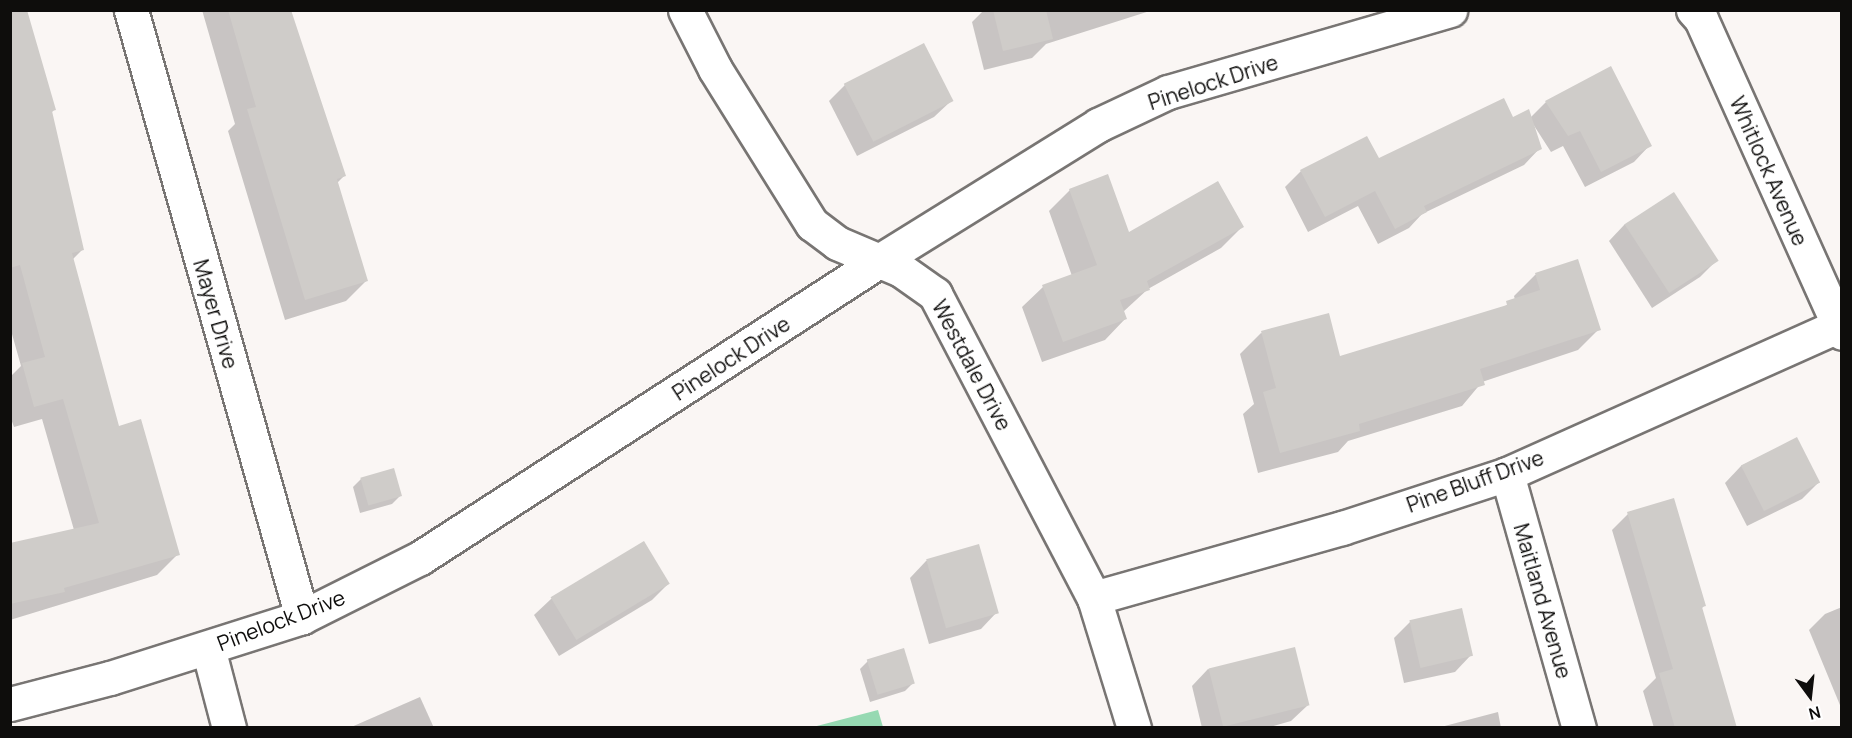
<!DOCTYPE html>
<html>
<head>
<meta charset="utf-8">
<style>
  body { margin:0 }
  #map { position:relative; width:1852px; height:738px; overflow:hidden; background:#faf6f4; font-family:Manrope,sans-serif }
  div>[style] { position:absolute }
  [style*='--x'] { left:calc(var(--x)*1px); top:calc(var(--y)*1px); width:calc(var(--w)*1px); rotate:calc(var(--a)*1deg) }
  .green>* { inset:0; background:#96d9b2 }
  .shadow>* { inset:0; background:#0003 }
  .building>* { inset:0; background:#cfccc9; transform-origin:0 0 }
  .roads { filter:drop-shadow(2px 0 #787573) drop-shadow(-2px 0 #787573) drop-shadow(0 2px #787573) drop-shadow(0 -2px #787573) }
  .minor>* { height:33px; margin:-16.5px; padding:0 16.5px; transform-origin:16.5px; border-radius:16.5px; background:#fff }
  span { translate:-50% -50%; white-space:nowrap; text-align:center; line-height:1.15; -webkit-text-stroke:5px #fff; paint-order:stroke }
  .street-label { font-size:21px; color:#0e0d0c }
  .frame { position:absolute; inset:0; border:12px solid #0e0d0c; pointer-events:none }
  .north { position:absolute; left:1780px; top:666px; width:60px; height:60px; -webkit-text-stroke:4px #fff; paint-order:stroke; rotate:165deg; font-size:16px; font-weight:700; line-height:24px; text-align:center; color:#0e0d0c }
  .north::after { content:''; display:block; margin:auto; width:21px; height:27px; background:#0e0d0c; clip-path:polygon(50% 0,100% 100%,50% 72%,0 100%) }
</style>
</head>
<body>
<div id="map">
  <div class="green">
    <div style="clip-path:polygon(878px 710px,883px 727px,813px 727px)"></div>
  </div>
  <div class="shadow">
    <div style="clip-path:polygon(202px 10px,289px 10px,344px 176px,337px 183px,366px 281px,346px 301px,285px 320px,228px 131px,235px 124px)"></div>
    <div style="clip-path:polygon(984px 10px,1153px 10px,1046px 44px,1032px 58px,984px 70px,972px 22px)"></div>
    <div style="clip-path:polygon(10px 26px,54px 110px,51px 113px,82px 250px,72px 260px,118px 427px,178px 554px,157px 575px,10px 620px,10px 544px,74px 530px,42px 419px,14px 427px,10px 416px,10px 377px,21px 366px,10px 327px)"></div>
    <div style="clip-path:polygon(845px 85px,951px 101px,934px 117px,857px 156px,829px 101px)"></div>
    <div style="clip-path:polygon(1546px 102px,1650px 145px,1634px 162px,1585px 187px,1563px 146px,1551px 152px,1533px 124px,1540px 148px,1524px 165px,1422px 214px,1409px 228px,1378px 244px,1358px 206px,1308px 232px,1285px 187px,1301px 171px,1378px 160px,1530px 118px)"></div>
    <div style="clip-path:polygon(1070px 190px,1128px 234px,1242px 227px,1221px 248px,1148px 289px,1123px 312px,1125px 319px,1105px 340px,1042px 362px,1022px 307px,1043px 287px,1072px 276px,1049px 211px)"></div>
    <div style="clip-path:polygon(1625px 224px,1716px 261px,1700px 277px,1652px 308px,1609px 241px)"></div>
    <div style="clip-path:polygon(1577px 261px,1599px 329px,1578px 350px,1482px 382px,1462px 406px,1348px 441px,1338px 452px,1258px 473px,1243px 414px,1254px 404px,1240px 354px,1261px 333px,1339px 357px,1502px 308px,1515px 300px,1514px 296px,1535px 275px)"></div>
    <div style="clip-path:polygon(1796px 439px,1818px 483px,1802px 499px,1747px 526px,1725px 483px,1741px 466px)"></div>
    <div style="clip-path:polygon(361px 479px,400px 496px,392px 504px,360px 513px,353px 487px)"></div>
    <div style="clip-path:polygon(1628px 514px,1704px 606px,1701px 609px,1736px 728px,1654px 728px,1643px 691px,1656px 678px,1612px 530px)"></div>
    <div style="clip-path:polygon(643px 543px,668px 584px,652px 600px,559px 656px,534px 615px,551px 599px)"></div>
    <div style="clip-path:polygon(978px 546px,997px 612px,981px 629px,929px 644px,910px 578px,926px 561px)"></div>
    <div style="clip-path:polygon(1842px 607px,1842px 710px,1809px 630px,1825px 614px)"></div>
    <div style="clip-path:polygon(1410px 622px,1471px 655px,1455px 672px,1404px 683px,1394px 638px)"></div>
    <div style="clip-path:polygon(868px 661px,913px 683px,905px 691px,870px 702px,860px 669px)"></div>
    <div style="clip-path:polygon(1208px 669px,1308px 705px,1291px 721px,1266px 728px,1202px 728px,1192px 686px)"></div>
    <div style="clip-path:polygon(420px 697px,434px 728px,349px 728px)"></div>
    <div style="clip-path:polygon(1498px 712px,1501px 728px,1437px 728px)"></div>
  </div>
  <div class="building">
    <div style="clip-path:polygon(10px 10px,27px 10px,56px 110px,52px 111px,84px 250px,72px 253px,119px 426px,141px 419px,180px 555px,64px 588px,65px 592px,10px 604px,10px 543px,99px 523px,63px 399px,34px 407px,22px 363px,45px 357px,20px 265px,10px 268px)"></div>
    <div style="clip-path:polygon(228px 10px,291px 10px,346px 176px,337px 179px,368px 281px,305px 300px,247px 109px,256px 107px)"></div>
    <div style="clip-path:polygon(993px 10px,1046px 10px,1053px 39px,1003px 51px)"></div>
    <div style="left:924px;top:43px;width:65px;height:90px;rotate:63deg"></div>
    <div style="clip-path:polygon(1611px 66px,1652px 146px,1601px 172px,1580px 131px,1568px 136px,1545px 101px)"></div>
    <div style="clip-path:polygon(1504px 98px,1513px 117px,1529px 109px,1542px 149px,1424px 206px,1427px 212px,1395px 229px,1375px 191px,1325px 217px,1300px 170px,1367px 136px,1379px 158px)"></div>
    <div style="clip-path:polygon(1108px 174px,1129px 232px,1218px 181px,1244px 227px,1147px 281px,1150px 290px,1120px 300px,1127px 319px,1063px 342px,1042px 285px,1097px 265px,1069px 189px)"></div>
    <div style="left:1674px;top:192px;width:82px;height:59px;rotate:57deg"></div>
    <div style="clip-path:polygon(1578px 259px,1601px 330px,1480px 369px,1485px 385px,1359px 424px,1360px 431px,1280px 453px,1263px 392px,1276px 388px,1261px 331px,1329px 313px,1340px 356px,1507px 305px,1506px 301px,1540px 290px,1535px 273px)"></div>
    <div style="left:1797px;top:437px;width:51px;height:63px;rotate:63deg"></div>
    <div style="left:394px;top:468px;width:29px;height:35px;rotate:74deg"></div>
    <div style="clip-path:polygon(1674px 498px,1706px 606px,1702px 607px,1737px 728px,1675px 728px,1659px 673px,1673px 669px,1627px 512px)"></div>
    <div style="left:644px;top:541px;width:50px;height:109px;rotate:59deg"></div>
    <div style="left:979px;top:544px;width:72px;height:55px;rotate:74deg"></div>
    <div style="left:1462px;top:608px;width:49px;height:54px;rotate:77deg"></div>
    <div style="left:1295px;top:647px;width:60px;height:89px;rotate:76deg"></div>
    <div style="left:904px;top:648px;width:37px;height:39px;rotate:73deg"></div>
  </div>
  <div class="roads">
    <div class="minor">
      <div style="--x:131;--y:10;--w:631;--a:74.27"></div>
      <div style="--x:685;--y:10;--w:66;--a:63"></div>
      <div style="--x:715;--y:69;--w:183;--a:58"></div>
      <div style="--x:812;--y:224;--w:31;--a:37"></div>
      <div style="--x:837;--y:243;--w:69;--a:22.9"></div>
      <div style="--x:901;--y:270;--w:42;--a:35.2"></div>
      <div style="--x:935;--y:294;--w:343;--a:62.4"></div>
      <div style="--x:1094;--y:598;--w:136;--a:72.9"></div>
      <div style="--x:1693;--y:10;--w:12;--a:48"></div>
      <div style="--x:1701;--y:19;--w:344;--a:65.8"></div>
      <div style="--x:1507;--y:474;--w:264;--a:74.2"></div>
      <div style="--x:1094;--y:598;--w:258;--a:-15.8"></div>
      <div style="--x:1342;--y:528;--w:174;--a:-18.1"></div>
      <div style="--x:1507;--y:474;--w:367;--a:-24.1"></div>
      <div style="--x:208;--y:648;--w:83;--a:75.3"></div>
      <div style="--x:10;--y:704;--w:103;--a:-14.6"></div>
      <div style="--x:110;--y:678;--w:201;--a:-17.6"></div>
      <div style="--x:302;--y:617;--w:132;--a:-26.6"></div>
      <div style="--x:420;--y:558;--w:547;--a:-32.91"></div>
      <div style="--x:879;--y:261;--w:258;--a:-31.8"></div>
      <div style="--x:1098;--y:125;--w:77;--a:-25.2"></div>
      <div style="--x:1168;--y:92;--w:294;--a:-16.2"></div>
    </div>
  </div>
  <div class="street-label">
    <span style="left:1213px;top:82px;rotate:-18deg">Pinelock Drive</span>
    <span style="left:1769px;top:171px;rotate:66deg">Whitlock Avenue</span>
    <span style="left:216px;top:314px;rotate:74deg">Mayer Drive</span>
    <span style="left:731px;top:358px;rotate:-33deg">Pinelock Drive</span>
    <span style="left:972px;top:365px;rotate:62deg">Westdale Drive</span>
    <span style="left:1475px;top:481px;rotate:-20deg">Pine Bluff Drive</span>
    <span style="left:1543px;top:601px;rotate:74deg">Maitland Avenue</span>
    <span style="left:281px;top:620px;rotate:-21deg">Pinelock Drive</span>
  </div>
  <div class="frame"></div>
  <div class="north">N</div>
</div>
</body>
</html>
